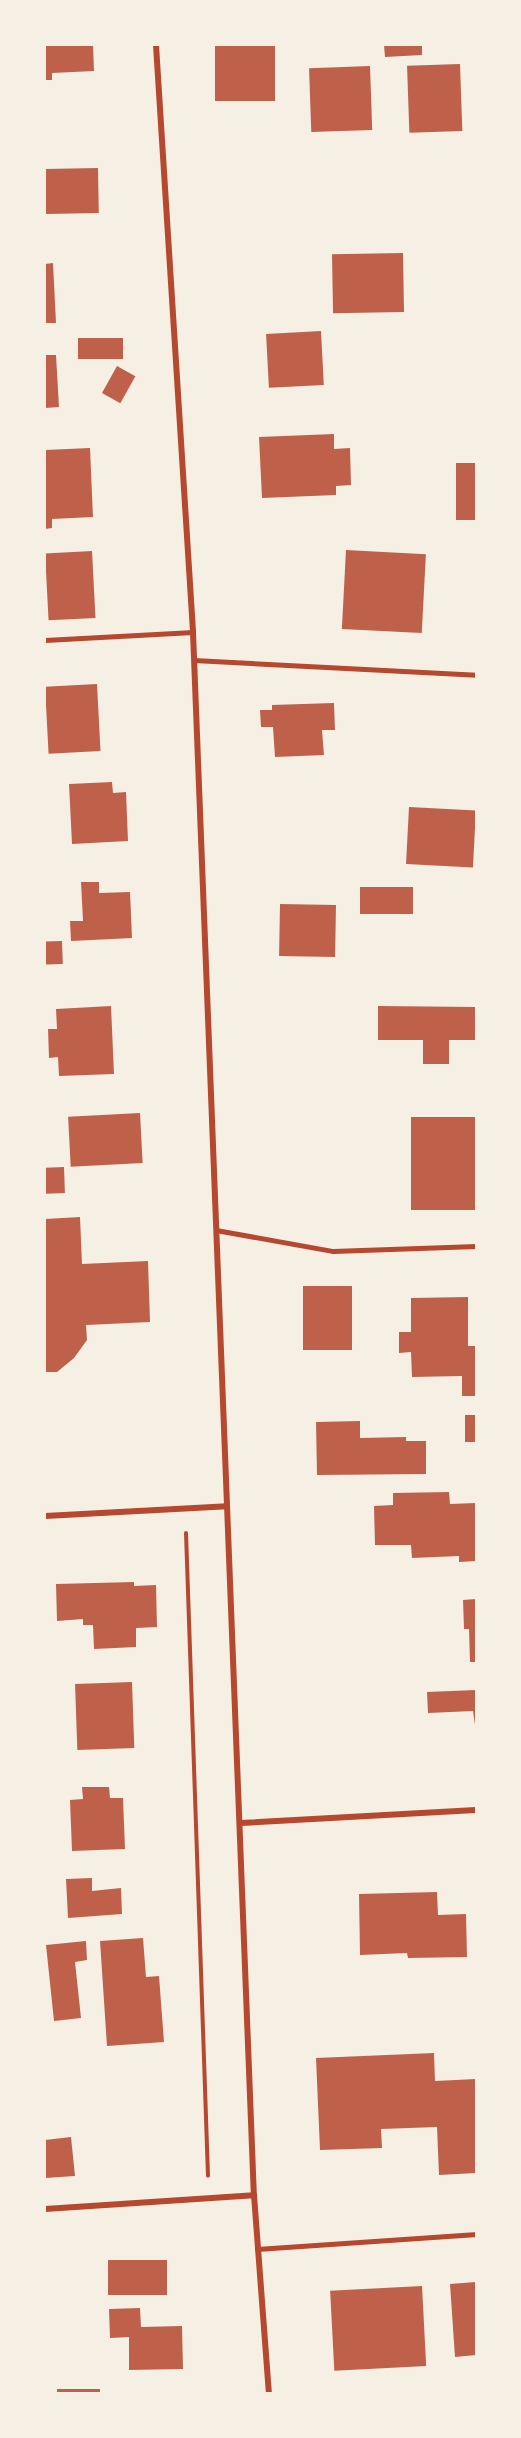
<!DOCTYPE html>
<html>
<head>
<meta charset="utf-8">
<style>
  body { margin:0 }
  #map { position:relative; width:521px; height:2438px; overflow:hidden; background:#f6efe4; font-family:"Source Sans 3",sans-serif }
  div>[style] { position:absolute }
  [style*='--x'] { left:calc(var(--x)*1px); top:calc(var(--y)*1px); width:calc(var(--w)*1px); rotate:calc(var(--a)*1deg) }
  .building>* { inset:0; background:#bf614a; transform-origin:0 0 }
  .path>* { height:4px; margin:-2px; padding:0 2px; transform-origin:2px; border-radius:2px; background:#b5482f }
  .service>* { height:4.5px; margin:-2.25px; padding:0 2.25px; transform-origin:2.25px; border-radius:2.25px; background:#b5482f }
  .minor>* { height:6px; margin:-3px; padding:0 3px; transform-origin:3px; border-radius:3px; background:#b5482f }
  span { translate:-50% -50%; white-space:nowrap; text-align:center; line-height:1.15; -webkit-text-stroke:4.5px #f6efe4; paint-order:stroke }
  .frame { position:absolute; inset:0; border:46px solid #f6efe4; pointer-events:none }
</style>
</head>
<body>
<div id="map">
  <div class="building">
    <div style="clip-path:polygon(45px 45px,93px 45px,94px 71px,52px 73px,52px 80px,45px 80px)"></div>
    <div style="left:215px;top:45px;width:60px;height:56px"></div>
    <div style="clip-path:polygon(384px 45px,422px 45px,422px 55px,385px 57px)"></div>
    <div style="left:460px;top:64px;width:67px;height:53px;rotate:88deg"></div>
    <div style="left:370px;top:66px;width:64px;height:61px;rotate:88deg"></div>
    <div style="left:98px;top:168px;width:45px;height:53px;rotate:89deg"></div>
    <div style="left:403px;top:253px;width:59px;height:71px;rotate:89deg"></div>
    <div style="clip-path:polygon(53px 263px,56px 323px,45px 323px,45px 264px)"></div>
    <div style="left:321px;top:331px;width:54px;height:55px;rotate:87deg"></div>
    <div style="left:123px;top:338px;width:21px;height:45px;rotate:90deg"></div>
    <div style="clip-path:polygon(45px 355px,56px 355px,59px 407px,45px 408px)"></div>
    <div style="left:117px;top:366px;width:21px;height:31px;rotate:29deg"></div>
    <div style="clip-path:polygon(334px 434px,334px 449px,350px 448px,351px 485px,336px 486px,336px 495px,262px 498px,259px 437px)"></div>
    <div style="clip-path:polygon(90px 448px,93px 517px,52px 519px,52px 528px,45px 529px,45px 450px)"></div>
    <div style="left:476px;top:463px;width:57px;height:20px;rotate:90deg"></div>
    <div style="left:346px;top:550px;width:80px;height:79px;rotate:3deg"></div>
    <div style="left:92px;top:551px;width:67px;height:47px;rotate:87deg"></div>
    <div style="left:97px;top:684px;width:67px;height:52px;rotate:87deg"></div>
    <div style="clip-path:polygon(334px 703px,335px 730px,322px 730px,324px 755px,275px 757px,273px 727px,261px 727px,260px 710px,272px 710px,272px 705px)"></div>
    <div style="clip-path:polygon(112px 782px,113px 793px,126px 792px,128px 841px,72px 844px,69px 784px)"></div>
    <div style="left:409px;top:807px;width:67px;height:57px;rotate:3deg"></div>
    <div style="clip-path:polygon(81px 882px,99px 882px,99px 893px,130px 892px,132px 938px,71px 941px,70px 921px,83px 921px)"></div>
    <div style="left:360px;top:887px;width:53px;height:27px"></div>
    <div style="left:280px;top:904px;width:56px;height:52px;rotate:1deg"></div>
    <div style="left:62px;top:941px;width:23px;height:17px;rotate:88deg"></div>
    <div style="clip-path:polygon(111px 1006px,114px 1074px,59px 1076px,58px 1057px,49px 1058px,48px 1029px,57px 1029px,56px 1009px)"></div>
    <div style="clip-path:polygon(378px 1006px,476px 1007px,476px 1040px,449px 1040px,449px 1064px,423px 1064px,423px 1040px,378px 1040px)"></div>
    <div style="left:140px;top:1113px;width:50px;height:72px;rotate:87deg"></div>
    <div style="left:476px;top:1117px;width:93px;height:65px;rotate:90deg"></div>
    <div style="left:64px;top:1167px;width:26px;height:19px;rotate:88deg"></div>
    <div style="clip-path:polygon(80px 1217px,82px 1264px,148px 1261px,150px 1322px,86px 1325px,87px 1340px,74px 1358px,57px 1372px,45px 1372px,45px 1219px)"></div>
    <div style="left:303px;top:1286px;width:49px;height:64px"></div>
    <div style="clip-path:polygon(468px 1297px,468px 1346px,476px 1346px,476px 1396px,462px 1396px,462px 1376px,412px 1377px,411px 1352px,399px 1353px,399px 1332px,411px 1332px,411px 1298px)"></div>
    <div style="left:476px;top:1415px;width:27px;height:11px;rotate:90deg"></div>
    <div style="clip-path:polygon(360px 1421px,360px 1438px,406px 1437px,406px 1441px,426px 1441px,426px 1474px,317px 1475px,316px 1422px)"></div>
    <div style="clip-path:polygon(449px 1492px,450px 1504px,476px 1503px,476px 1561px,459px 1562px,459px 1556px,412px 1558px,411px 1545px,375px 1545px,374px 1506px,393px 1505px,393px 1493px)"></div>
    <div style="clip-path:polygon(134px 1582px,134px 1586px,156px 1585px,157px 1627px,136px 1628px,136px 1647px,94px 1649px,93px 1625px,83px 1625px,83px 1619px,57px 1621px,56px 1584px)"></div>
    <div style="clip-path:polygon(476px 1599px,476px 1662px,470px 1662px,469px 1629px,464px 1629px,463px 1600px)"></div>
    <div style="left:132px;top:1682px;width:66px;height:57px;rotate:88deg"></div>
    <div style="clip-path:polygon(476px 1690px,476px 1732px,473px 1711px,428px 1713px,427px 1692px)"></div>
    <div style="clip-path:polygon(82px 1787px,109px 1787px,110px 1798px,123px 1798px,125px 1849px,72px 1851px,70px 1800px,83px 1799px)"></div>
    <div style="clip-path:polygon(92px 1878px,92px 1891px,121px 1888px,122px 1914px,68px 1918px,66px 1879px)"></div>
    <div style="clip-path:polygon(437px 1892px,438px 1915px,466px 1914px,467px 1957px,408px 1958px,407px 1953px,360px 1955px,359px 1894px)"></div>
    <div style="clip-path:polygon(143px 1938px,146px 1977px,159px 1976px,164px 2042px,107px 2046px,100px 1941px)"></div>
    <div style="clip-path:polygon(86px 1941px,87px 1960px,75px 1962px,81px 2018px,54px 2021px,46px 1945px)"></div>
    <div style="clip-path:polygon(434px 2053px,435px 2081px,476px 2079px,476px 2173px,439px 2175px,437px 2127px,381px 2129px,382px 2148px,320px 2150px,316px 2058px)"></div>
    <div style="clip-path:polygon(71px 2137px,75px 2176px,45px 2178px,45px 2140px)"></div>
    <div style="left:167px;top:2260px;width:35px;height:59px;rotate:90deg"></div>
    <div style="clip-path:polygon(476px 2282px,476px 2355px,455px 2357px,450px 2284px)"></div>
    <div style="left:422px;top:2286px;width:80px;height:92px;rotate:87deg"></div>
    <div style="clip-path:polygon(140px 2308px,141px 2327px,182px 2326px,183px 2369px,129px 2370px,129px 2337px,110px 2338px,109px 2309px)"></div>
    <div style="left:57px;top:2389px;width:43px;height:4px"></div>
  </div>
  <div class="path">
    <div style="--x:186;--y:1533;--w:643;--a:88.04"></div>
  </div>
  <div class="service">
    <div style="--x:45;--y:640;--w:148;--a:-3.1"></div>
    <div style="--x:194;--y:660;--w:282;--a:3"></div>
    <div style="--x:216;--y:1230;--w:119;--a:10.2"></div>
    <div style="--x:333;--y:1251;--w:143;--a:-2"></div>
    <div style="--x:257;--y:2249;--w:220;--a:-3.9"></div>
  </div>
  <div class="minor">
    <div style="--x:156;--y:45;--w:588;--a:86.39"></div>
    <div style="--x:193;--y:632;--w:1564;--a:87.77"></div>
    <div style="--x:254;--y:2195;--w:199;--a:85.7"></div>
    <div style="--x:45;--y:1516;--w:182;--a:-3.1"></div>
    <div style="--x:241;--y:1823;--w:235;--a:-3.2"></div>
    <div style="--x:45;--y:2209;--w:209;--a:-3.8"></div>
  </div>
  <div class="frame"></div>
</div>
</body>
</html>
